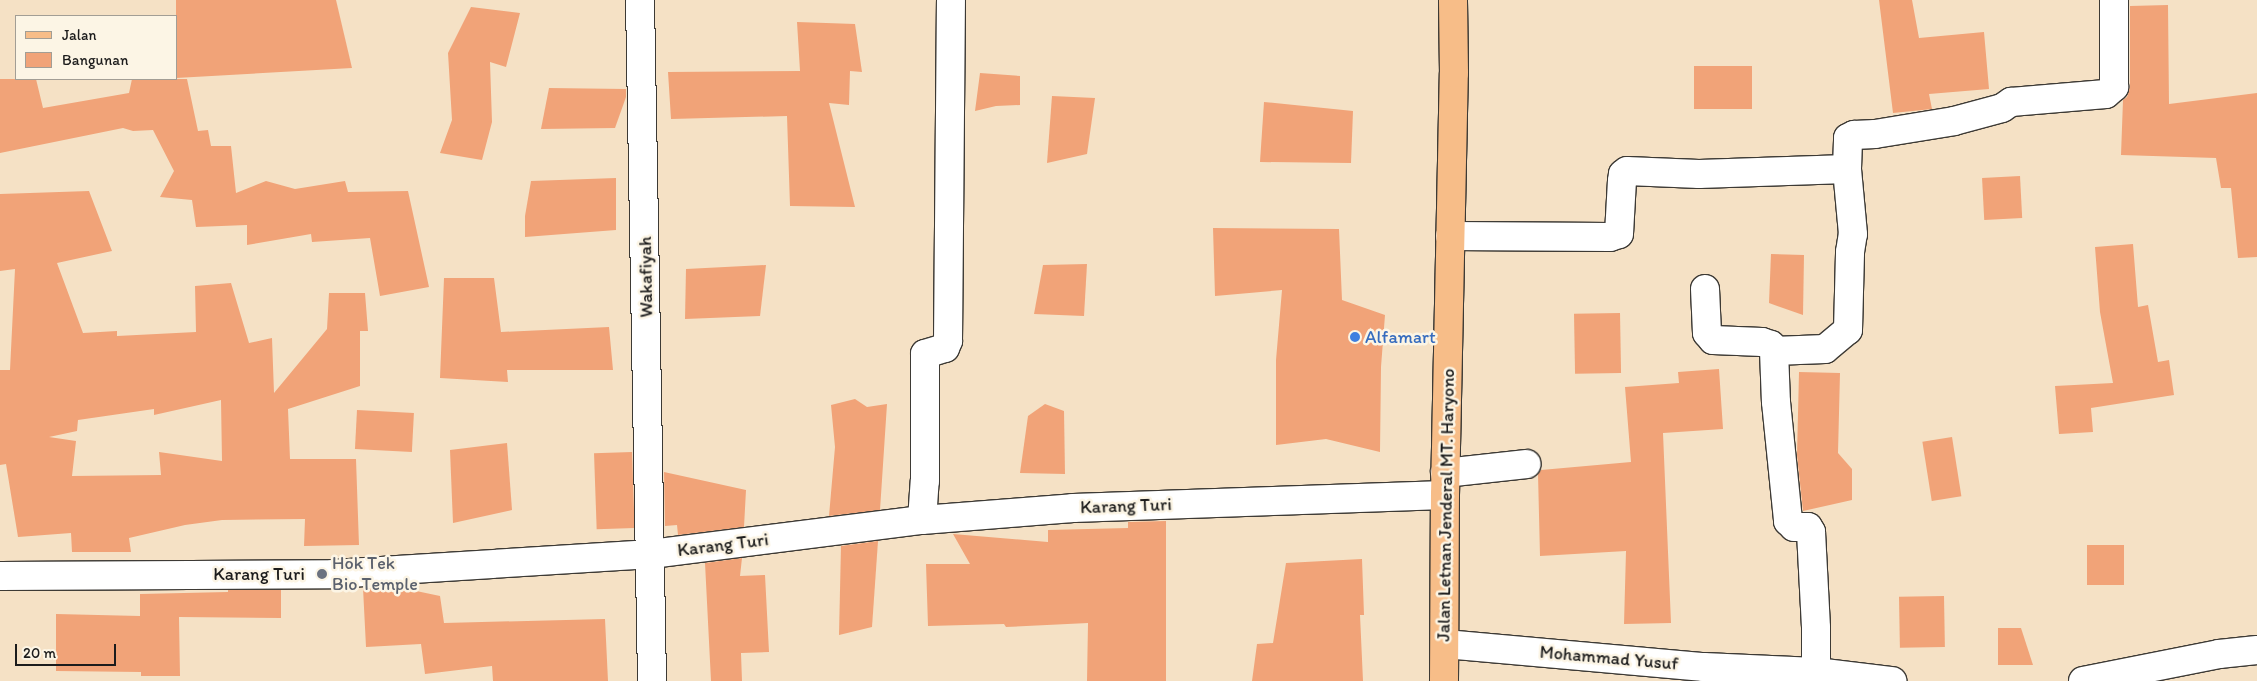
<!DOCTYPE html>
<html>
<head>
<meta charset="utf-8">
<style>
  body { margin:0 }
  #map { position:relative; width:2257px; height:681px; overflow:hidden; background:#f5e1c5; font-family:Itim,sans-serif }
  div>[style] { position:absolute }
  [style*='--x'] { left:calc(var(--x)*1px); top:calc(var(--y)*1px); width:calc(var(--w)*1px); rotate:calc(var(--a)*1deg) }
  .building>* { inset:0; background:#f1a378; transform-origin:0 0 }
  .roads { filter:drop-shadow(1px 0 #3d3a35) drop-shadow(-1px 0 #3d3a35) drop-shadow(0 1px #3d3a35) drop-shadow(0 -1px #3d3a35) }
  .minor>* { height:28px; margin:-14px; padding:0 14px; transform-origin:14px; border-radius:14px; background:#fff }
  .major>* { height:28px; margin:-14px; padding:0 14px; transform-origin:14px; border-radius:14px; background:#f7bd88 }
  .dots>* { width:14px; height:14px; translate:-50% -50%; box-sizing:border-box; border:2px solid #fcf5e5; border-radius:50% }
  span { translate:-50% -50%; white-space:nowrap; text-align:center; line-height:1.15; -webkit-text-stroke:5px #fcf5e5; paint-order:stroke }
  .street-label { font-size:18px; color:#1c1c1c }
  .shop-label { font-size:18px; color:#366cbe }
  .left { translate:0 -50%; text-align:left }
  .worship-label { font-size:18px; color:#5b616d }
  .legend { position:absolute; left:15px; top:15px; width:162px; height:65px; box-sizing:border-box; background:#fcf5e5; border:1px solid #a29e95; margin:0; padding:6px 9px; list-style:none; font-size:15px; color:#1c1c1c }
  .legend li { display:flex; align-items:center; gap:10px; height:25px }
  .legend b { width:25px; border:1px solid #a29e95 }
  .scale { position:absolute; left:15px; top:644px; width:101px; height:22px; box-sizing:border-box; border:2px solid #1c1c1c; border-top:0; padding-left:6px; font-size:15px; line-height:18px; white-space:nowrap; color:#1c1c1c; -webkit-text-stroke:4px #fcf5e5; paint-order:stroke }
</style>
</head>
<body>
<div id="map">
  <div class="building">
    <div style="clip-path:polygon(176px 0,336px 0,352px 68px,176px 78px)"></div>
    <div style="clip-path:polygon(1879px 0,1912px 0,1919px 38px,1984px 32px,1989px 89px,1929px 94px,1932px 109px,1893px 113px)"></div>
    <div style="clip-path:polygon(2168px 5px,2169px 104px,2257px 93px,2257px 257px,2238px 258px,2231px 188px,2221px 188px,2216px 158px,2121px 155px,2123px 100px,2127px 97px,2130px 87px,2130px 6px)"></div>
    <div style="clip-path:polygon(471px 7px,520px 13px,506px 67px,490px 62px,492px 122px,482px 160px,440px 153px,452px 120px,448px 53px)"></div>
    <div style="clip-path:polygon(797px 22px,855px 24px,862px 72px,850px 71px,849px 105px,829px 103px,855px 207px,790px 206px,787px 116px,671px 119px,668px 72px,800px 71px)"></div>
    <div style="left:1694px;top:66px;width:58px;height:43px"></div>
    <div style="clip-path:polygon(980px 73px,1020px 76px,1020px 105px,996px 106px,975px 111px)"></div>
    <div style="clip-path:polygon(0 79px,36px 79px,43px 108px,129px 93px,132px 79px,187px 79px,198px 131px,208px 130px,211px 146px,231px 146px,236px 193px,266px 181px,295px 189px,345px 181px,348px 192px,408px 191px,429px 287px,380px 296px,370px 238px,312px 242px,311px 234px,247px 245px,247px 225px,196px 227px,192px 200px,160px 197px,174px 171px,153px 130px,133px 131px,123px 128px,0 153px)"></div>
    <div style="clip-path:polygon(549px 88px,626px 89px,626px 97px,615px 128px,541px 129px)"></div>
    <div style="clip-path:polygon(1052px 96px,1095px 98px,1087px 154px,1047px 163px)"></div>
    <div style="clip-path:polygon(1264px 102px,1353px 111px,1351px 163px,1260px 162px)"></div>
    <div style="left:2020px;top:176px;width:42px;height:38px;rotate:87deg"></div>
    <div style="clip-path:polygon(616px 178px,616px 230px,525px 237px,525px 216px,531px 181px)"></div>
    <div style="clip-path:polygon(evenodd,89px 191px,112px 251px,57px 263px,83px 333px,117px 331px,117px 336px,196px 332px,195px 286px,231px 283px,249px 343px,272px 338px,274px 393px,327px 329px,329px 293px,365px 293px,368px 331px,360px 331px,360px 386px,288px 409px,290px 459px,356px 459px,359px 545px,304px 546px,305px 519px,222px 520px,185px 525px,129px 538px,131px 552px,72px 552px,71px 533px,18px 537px,6px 464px,0 465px,0 370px,10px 370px,15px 269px,0 271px,0 194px,89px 191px,221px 400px,222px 461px,159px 452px,161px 475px,72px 476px,76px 441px,49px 437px,77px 431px,78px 420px,154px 409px,154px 415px,221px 400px)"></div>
    <div style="clip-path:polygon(1213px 228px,1339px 229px,1342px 300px,1385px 315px,1381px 367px,1380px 452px,1326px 439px,1276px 445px,1276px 360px,1282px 290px,1215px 296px)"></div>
    <div style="clip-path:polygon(2133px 244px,2138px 307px,2148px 305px,2158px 362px,2169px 360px,2174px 395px,2091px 408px,2093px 432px,2059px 434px,2055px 386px,2113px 383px,2100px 312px,2095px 247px)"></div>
    <div style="clip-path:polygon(1771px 254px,1804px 255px,1803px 315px,1769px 303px)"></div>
    <div style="clip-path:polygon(1087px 264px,1084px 316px,1034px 314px,1043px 265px)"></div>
    <div style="clip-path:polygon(766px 265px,760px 316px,685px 319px,686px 269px)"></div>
    <div style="clip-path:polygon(444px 278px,494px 278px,501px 332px,609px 327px,613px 370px,507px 370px,508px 382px,440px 378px)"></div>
    <div style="left:1620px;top:313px;width:60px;height:46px;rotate:89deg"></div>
    <div style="clip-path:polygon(1719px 369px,1723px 429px,1663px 433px,1671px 623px,1624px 624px,1626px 551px,1540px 556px,1538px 474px,1541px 470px,1631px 462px,1625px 387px,1679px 383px,1678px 372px)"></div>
    <div style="clip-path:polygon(1799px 372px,1840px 373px,1838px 453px,1852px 469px,1852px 500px,1803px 511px,1797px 455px)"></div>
    <div style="clip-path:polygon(855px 399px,867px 407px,887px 404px,880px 510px,829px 516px,835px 447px,831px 405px)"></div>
    <div style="clip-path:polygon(1045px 404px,1064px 411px,1065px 474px,1020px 473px,1028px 416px)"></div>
    <div style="left:357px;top:410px;width:57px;height:39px;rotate:3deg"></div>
    <div style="left:1952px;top:437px;width:60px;height:30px;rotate:81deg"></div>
    <div style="clip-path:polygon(507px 443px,512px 510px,453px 523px,450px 450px)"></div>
    <div style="left:632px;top:452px;width:76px;height:38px;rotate:88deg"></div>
    <div style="clip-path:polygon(664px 472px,746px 490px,744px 527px,678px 535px,677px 525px,665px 526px)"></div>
    <div style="clip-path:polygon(1166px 521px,1166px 681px,1087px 681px,1088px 623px,1006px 627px,1004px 624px,928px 626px,926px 564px,970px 564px,953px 534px,1048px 542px,1048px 530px,1128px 528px,1128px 522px)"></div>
    <div style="clip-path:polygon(878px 541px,872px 627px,839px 635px,841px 546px)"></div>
    <div style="left:2087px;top:545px;width:37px;height:40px"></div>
    <div style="clip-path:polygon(742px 558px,740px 576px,765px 575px,769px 652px,741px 653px,742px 681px,711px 681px,705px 563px)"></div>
    <div style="clip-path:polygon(1362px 559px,1364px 615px,1360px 615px,1363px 681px,1252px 681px,1257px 644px,1273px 643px,1286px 563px)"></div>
    <div style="clip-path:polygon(402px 585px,402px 588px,440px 596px,444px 623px,605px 619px,608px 681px,493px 681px,492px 666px,425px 674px,421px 644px,366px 647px,363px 588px)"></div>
    <div style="clip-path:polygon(228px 590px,281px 590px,281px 618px,179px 617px,180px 676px,141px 676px,141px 672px,56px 671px,56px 614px,140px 616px,140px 594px,228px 592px)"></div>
    <div style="left:1944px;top:596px;width:51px;height:45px;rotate:89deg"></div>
    <div style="clip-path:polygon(1998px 628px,2021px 628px,2033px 665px,1998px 665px)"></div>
  </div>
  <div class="roads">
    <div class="minor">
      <div style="--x:640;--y:0;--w:681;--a:88.99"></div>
      <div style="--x:1450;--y:236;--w:160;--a:0.4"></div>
      <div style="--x:1610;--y:237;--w:9;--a:-18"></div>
      <div style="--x:1619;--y:234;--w:53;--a:-86.8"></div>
      <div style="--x:1622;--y:181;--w:7;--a:-82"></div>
      <div style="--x:1623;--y:174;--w:5;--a:-37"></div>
      <div style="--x:1627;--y:171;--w:72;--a:2.4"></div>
      <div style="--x:1699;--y:174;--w:148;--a:-1.9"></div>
      <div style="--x:1705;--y:289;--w:44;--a:87.4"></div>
      <div style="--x:1707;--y:333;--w:9;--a:49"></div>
      <div style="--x:1713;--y:340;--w:49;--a:2.3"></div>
      <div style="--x:1762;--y:342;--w:9;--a:18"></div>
      <div style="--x:1771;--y:345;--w:7;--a:63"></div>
      <div style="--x:1774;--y:351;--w:51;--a:87.8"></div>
      <div style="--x:1776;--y:402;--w:120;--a:84.2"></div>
      <div style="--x:1788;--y:521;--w:8;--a:45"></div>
      <div style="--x:1794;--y:527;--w:14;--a:0"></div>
      <div style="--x:1808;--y:527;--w:6;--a:59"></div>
      <div style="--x:1811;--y:532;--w:96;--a:87"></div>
      <div style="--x:1816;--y:628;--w:44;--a:90"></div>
      <div style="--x:1774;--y:351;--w:51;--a:-2.2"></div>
      <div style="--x:1825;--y:349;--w:30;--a:-40"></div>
      <div style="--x:1848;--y:330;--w:78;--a:-88.5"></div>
      <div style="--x:1850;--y:252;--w:18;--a:-81"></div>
      <div style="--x:1853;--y:234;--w:65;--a:-95.3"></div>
      <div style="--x:1847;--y:169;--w:31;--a:-88"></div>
      <div style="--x:1848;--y:138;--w:7;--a:-27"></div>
      <div style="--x:1854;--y:135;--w:21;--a:-3"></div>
      <div style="--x:1875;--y:134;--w:80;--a:-9.3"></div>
      <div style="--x:1954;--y:121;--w:50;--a:-15.2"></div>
      <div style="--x:2002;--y:108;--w:11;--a:-34"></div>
      <div style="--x:2011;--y:102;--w:95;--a:-4.8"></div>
      <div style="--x:2106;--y:94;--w:11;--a:-41"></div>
      <div style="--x:2114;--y:87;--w:87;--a:-90"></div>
      <div style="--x:1445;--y:473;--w:82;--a:-6.3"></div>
      <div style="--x:922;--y:520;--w:39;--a:-86"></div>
      <div style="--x:925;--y:481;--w:127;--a:-90"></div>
      <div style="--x:925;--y:354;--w:21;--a:-17"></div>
      <div style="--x:945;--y:348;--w:8;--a:-67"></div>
      <div style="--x:948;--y:341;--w:341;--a:-89.5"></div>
      <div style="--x:0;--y:576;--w:333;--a:-0.3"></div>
      <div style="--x:333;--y:574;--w:319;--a:-3.6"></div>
      <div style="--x:651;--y:554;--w:273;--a:-7.2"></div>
      <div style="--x:922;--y:520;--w:151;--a:-4.5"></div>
      <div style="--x:1073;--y:508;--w:372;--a:-2"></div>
      <div style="--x:1445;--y:644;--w:260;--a:5.1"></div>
      <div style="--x:1704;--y:667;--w:112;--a:2.6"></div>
      <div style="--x:1816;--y:672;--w:77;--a:6.8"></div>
      <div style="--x:2083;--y:681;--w:139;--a:-11.2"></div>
      <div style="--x:2219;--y:654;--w:38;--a:-6"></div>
    </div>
    <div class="major">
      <div style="--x:1444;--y:681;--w:186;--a:-89.7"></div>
      <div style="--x:1445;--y:495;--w:422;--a:-88.8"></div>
      <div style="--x:1454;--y:73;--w:73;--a:-90.8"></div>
    </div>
  </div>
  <div class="dots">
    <div style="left:1355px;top:337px;background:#3f7fe0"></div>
    <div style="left:322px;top:574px;background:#6b7280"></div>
  </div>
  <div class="street-label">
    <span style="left:646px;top:277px;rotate:-91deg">Wakafiyah</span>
    <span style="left:1446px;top:505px;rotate:-89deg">Jalan Letnan Jenderal MT. Haryono</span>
    <span style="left:1126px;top:506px;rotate:-2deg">Karang Turi</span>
    <span style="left:723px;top:545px;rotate:-7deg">Karang Turi</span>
    <span style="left:259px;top:574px">Karang Turi</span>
    <span style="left:1609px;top:658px;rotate:5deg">Mohammad Yusuf</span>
  </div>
  <div class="shop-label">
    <span class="left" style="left:1365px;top:337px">Alfamart</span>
  </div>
  <div class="worship-label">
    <span class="left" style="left:332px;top:574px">Hok Tek<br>Bio Temple</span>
  </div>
  <ul class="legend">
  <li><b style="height:6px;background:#f7bd88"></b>Jalan</li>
  <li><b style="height:14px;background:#f1a378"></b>Bangunan</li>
  </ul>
  <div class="scale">20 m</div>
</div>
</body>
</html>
